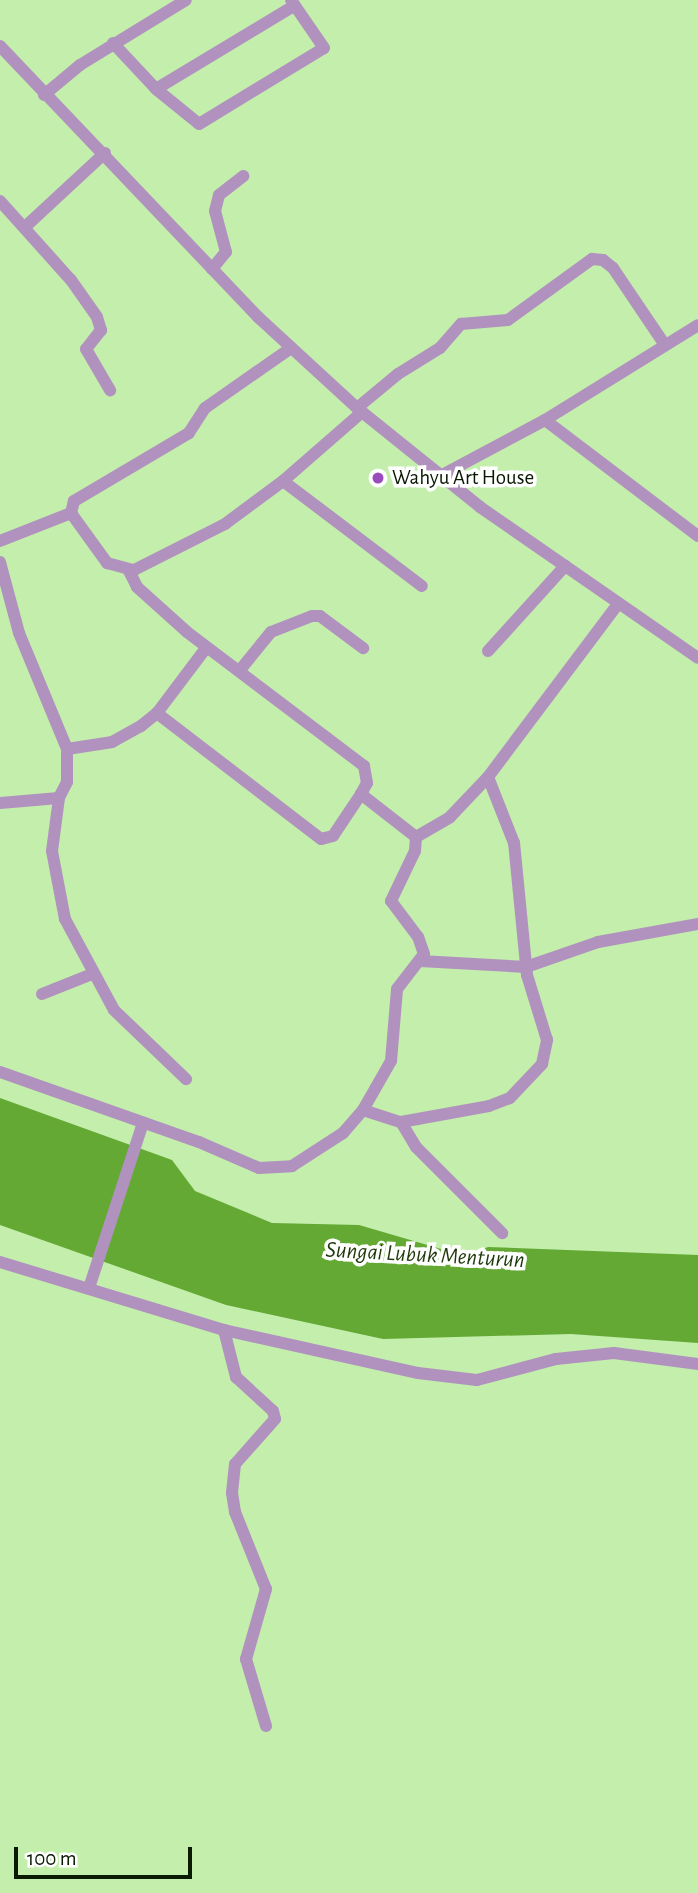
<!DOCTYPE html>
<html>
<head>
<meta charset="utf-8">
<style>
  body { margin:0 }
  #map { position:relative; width:698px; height:1893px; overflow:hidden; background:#c3eeac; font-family:"Alegreya Sans",sans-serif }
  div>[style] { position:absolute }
  .water>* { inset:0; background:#64a934 }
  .minor>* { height:12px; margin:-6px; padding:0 6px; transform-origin:6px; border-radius:6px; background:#b192bf }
  .dots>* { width:19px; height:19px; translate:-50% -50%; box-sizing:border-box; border:4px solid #fff; border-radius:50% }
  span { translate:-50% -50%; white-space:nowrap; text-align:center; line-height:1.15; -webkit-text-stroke:7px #fff; paint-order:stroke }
  .poi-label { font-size:21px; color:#0a1902 }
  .left { translate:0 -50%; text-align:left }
  .water-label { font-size:23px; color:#1e380a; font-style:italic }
  .scale { position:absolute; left:14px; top:1847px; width:178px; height:32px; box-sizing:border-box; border:4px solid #0a1902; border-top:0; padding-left:9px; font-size:21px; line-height:24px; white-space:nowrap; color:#0a1902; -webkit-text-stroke:5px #fff; paint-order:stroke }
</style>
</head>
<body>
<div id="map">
  <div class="water">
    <div style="clip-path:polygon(0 1098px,172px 1160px,195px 1191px,272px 1223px,359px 1225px,465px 1256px,488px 1247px,698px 1255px,698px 1343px,571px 1334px,383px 1339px,226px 1305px,0 1225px)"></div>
  </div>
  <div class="minor">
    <div style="left:113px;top:43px;width:63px;rotate:46.9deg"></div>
    <div style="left:156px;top:89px;width:55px;rotate:39.1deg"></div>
    <div style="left:199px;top:124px;width:146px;rotate:-31.3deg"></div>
    <div style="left:324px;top:48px;width:58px;rotate:-124.5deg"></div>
    <div style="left:0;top:46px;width:374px;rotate:46.4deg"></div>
    <div style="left:258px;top:317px;width:134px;rotate:42.6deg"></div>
    <div style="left:357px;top:408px;width:158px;rotate:38.8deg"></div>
    <div style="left:480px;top:507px;width:265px;rotate:34.7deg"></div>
    <div style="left:156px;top:89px;width:162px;rotate:-31.1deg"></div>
    <div style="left:44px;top:95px;width:47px;rotate:-39.8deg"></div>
    <div style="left:80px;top:65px;width:124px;rotate:-31.5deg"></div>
    <div style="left:0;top:201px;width:106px;rotate:48.1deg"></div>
    <div style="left:71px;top:280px;width:45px;rotate:54.9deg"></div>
    <div style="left:97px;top:317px;width:14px;rotate:73deg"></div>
    <div style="left:101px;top:330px;width:24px;rotate:128deg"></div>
    <div style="left:86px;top:349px;width:48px;rotate:59.7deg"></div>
    <div style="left:25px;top:227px;width:109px;rotate:-42.8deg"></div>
    <div style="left:212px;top:269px;width:22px;rotate:-51deg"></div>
    <div style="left:226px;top:252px;width:42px;rotate:-105deg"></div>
    <div style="left:215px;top:211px;width:16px;rotate:-76deg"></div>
    <div style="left:219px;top:195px;width:31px;rotate:-38deg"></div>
    <div style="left:291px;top:348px;width:105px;rotate:145.1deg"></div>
    <div style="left:205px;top:408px;width:30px;rotate:123deg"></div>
    <div style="left:189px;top:433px;width:134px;rotate:149.4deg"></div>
    <div style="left:74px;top:501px;width:12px;rotate:104deg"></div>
    <div style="left:71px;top:513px;width:62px;rotate:54.2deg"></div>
    <div style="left:107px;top:563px;width:28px;rotate:15deg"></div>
    <div style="left:134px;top:570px;width:102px;rotate:-26.8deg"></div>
    <div style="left:225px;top:524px;width:72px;rotate:-36.6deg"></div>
    <div style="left:283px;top:481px;width:105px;rotate:-41.1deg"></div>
    <div style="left:357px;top:408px;width:53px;rotate:-39.7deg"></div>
    <div style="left:398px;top:374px;width:49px;rotate:-31.8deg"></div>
    <div style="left:440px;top:348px;width:32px;rotate:-49deg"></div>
    <div style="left:461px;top:324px;width:47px;rotate:-4.9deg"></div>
    <div style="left:508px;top:320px;width:104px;rotate:-36deg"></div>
    <div style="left:592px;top:259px;width:11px;rotate:5deg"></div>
    <div style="left:603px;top:260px;width:13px;rotate:39deg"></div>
    <div style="left:613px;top:268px;width:93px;rotate:56deg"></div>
    <div style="left:545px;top:420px;width:192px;rotate:37.2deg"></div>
    <div style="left:442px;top:475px;width:117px;rotate:-28.1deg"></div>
    <div style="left:545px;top:420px;width:180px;rotate:-31.8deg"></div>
    <div style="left:283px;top:481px;width:174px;rotate:37.1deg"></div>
    <div style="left:0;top:541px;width:76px;rotate:-21.5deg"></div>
    <div style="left:0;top:562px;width:73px;rotate:75deg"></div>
    <div style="left:19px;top:633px;width:126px;rotate:67.5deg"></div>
    <div style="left:67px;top:749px;width:33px;rotate:90deg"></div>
    <div style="left:67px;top:782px;width:18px;rotate:117deg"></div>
    <div style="left:59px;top:798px;width:53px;rotate:97.5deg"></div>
    <div style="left:52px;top:851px;width:69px;rotate:79.2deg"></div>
    <div style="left:65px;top:919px;width:103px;rotate:61.7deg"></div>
    <div style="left:114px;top:1010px;width:100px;rotate:43.8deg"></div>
    <div style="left:129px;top:571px;width:18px;rotate:63deg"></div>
    <div style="left:137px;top:587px;width:67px;rotate:42deg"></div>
    <div style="left:187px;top:632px;width:222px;rotate:37.1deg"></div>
    <div style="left:364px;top:766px;width:17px;rotate:80deg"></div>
    <div style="left:367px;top:783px;width:13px;rotate:119deg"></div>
    <div style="left:488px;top:651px;width:115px;rotate:-47.8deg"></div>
    <div style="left:240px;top:670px;width:49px;rotate:-50.8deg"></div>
    <div style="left:271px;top:632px;width:44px;rotate:-21.3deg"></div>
    <div style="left:312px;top:616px;width:8px"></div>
    <div style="left:320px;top:616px;width:54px;rotate:36.7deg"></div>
    <div style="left:67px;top:749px;width:46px;rotate:-8.8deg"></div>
    <div style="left:112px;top:742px;width:33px;rotate:-29deg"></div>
    <div style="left:141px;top:726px;width:21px;rotate:-39deg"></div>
    <div style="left:157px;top:713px;width:81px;rotate:-53deg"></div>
    <div style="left:0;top:803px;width:59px;rotate:-4.8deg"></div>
    <div style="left:416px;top:837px;width:39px;rotate:-30deg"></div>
    <div style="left:450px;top:817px;width:55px;rotate:-46.5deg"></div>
    <div style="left:420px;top:961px;width:106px;rotate:3.2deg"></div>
    <div style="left:526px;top:967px;width:76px;rotate:-19.1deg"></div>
    <div style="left:598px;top:942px;width:102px;rotate:-10.2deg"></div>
    <div style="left:42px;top:994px;width:54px;rotate:-21.8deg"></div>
    <div style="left:0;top:1072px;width:211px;rotate:19.4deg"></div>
    <div style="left:199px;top:1142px;width:65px;rotate:23.4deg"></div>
    <div style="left:259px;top:1168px;width:33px;rotate:-3deg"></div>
    <div style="left:292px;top:1166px;width:61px;rotate:-32.9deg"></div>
    <div style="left:343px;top:1133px;width:30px;rotate:-49deg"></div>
    <div style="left:363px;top:1110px;width:56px;rotate:-60.3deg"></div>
    <div style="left:391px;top:1061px;width:72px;rotate:-85.2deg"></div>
    <div style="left:397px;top:989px;width:44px;rotate:-52.4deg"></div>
    <div style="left:424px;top:954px;width:18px;rotate:-109deg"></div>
    <div style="left:418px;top:937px;width:45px;rotate:-126.9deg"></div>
    <div style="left:391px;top:901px;width:55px;rotate:-64.4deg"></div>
    <div style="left:415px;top:851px;width:14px;rotate:-86deg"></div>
    <div style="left:416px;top:837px;width:70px;rotate:-142deg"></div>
    <div style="left:361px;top:794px;width:50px;rotate:123.7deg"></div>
    <div style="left:333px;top:836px;width:12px;rotate:166deg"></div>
    <div style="left:321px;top:839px;width:207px;rotate:-142.5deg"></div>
    <div style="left:363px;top:1110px;width:40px;rotate:18deg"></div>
    <div style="left:401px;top:1122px;width:89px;rotate:-10.3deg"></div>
    <div style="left:489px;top:1106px;width:22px;rotate:-21deg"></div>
    <div style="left:510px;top:1098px;width:47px;rotate:-46.7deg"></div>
    <div style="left:542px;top:1064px;width:25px;rotate:-78deg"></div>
    <div style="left:547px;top:1040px;width:68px;rotate:-107.1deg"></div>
    <div style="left:527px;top:975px;width:133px;rotate:-95.6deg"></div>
    <div style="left:514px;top:843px;width:71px;rotate:-111.5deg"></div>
    <div style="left:488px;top:777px;width:215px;rotate:-53.1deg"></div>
    <div style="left:401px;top:1122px;width:29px;rotate:59deg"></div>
    <div style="left:416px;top:1147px;width:122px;rotate:45deg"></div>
    <div style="left:0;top:1262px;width:234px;rotate:16.9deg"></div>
    <div style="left:224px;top:1330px;width:199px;rotate:12.5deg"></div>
    <div style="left:418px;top:1373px;width:59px;rotate:6.8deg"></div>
    <div style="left:477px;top:1380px;width:82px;rotate:-14.9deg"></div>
    <div style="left:556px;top:1359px;width:58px;rotate:-5.9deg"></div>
    <div style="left:614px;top:1353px;width:85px;rotate:7.5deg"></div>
    <div style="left:89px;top:1288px;width:174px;rotate:-71.9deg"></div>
    <div style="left:224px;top:1330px;width:49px;rotate:75.7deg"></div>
    <div style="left:236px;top:1377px;width:50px;rotate:42.6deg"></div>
    <div style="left:273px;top:1411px;width:8px;rotate:76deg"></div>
    <div style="left:275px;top:1419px;width:60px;rotate:131.6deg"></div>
    <div style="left:235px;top:1464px;width:29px;rotate:96deg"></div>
    <div style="left:232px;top:1493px;width:19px;rotate:81deg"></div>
    <div style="left:235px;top:1512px;width:83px;rotate:68.1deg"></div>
    <div style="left:266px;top:1589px;width:73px;rotate:105.9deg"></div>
    <div style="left:246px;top:1659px;width:70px;rotate:73.4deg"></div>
  </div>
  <div class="dots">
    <div style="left:378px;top:478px;background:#9b4cbc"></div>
  </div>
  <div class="poi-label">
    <span class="left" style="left:392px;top:478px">Wahyu Art House</span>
  </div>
  <div class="water-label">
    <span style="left:425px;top:1256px;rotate:3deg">Sungai Lubuk Menturun</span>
  </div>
  <div class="scale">100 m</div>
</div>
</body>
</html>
